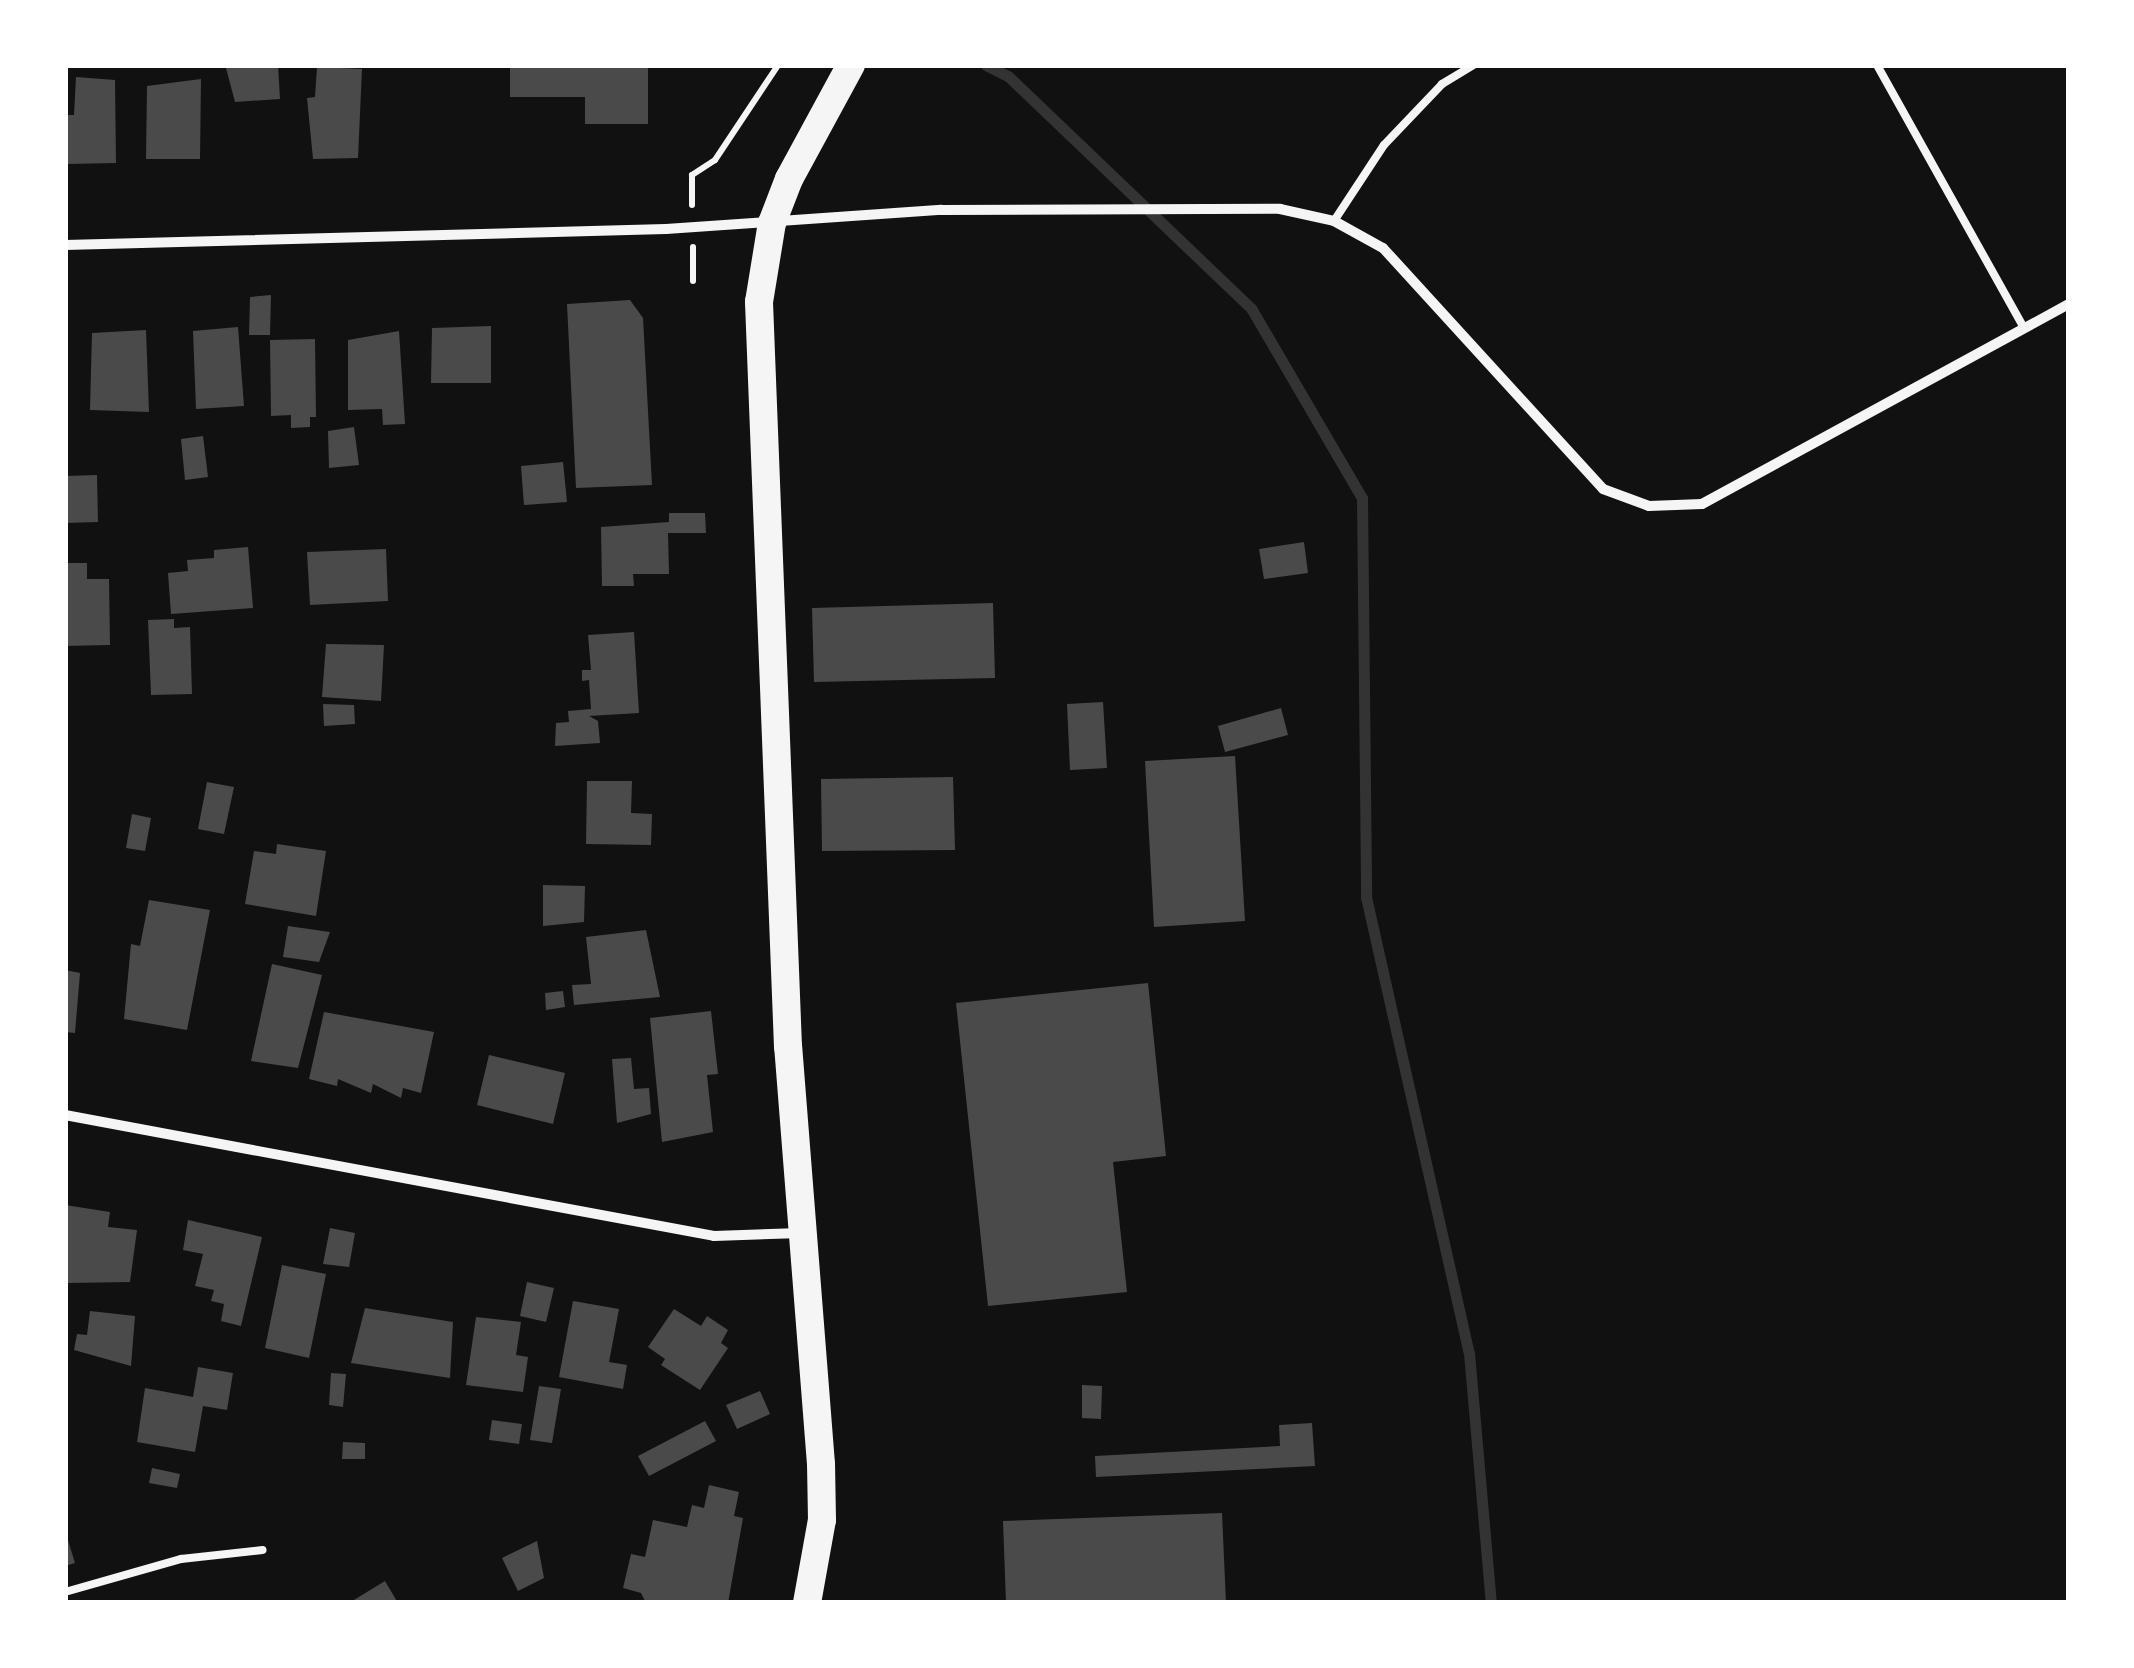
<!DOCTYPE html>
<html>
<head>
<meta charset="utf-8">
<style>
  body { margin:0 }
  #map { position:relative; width:2134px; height:1668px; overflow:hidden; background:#111; font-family:"Sofia Sans Condensed",sans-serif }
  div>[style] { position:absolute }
  .stream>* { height:11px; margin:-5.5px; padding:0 5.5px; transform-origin:5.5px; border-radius:5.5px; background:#333 }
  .building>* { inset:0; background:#4a4a4a }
  .path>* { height:6px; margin:-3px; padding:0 3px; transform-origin:3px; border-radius:3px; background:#f5f5f5 }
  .service>* { height:8px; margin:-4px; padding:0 4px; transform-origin:4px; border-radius:4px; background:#f5f5f5 }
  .minor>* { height:10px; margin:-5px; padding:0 5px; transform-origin:5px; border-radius:5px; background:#f5f5f5 }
  .trunk>* { height:28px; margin:-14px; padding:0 14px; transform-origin:14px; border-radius:14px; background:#f5f5f5 }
  span { translate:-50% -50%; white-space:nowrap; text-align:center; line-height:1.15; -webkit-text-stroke:9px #fff; paint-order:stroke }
  .frame { position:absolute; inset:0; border:68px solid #fff; pointer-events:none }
</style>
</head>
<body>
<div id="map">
  <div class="stream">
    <div style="left:986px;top:65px;width:25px;rotate:27deg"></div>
    <div style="left:1008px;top:76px;width:336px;rotate:43.7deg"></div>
    <div style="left:1251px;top:308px;width:220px;rotate:59.7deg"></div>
    <div style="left:1362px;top:498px;width:399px;rotate:89.4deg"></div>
    <div style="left:1366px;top:897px;width:467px;rotate:77.3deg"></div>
    <div style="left:1469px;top:1353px;width:251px;rotate:85deg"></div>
  </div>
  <div class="building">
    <div style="clip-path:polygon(235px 65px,278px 65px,280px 99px,235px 102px,226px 68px)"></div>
    <div style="clip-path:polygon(510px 65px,648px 65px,648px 124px,585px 124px,585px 97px,510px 97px)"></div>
    <div style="clip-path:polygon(317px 67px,362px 69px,358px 158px,313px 159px,307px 98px,315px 97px)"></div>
    <div style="clip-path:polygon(76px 77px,115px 80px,116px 163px,65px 164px,65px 115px,74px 115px)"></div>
    <div style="clip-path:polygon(201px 79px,200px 159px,146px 159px,147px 86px)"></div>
    <div style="clip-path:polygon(271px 295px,270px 335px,249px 335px,250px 297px)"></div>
    <div style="clip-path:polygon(630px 300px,643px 318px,652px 485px,576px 488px,567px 304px)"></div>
    <div style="clip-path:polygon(491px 326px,491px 383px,431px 383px,432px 328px)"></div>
    <div style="clip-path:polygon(238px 327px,244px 406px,196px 409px,193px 331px)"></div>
    <div style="clip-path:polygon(146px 330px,149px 412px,90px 410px,92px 333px)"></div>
    <div style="clip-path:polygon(399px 331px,405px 424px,383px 425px,382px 409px,348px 410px,348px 340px)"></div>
    <div style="clip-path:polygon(315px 339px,316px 417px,310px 417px,310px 427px,291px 428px,291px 415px,271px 416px,270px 340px)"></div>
    <div style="clip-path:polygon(354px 427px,359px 465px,329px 468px,328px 431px)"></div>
    <div style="clip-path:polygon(203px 436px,208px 477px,185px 480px,181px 439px)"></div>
    <div style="clip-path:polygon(563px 462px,567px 502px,524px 505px,521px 466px)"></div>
    <div style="clip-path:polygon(97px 475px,98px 522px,65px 523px,65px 476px)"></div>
    <div style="clip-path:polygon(669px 513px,705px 513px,706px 533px,668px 533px,669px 574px,633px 574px,634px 586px,602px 586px,601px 527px,669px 522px)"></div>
    <div style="clip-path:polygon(1304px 542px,1308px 573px,1264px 579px,1259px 549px)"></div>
    <div style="clip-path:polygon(248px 547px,253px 608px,171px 614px,168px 573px,188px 571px,187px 560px,214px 558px,214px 550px)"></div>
    <div style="clip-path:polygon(386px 549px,388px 601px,310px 605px,307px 552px)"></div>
    <div style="clip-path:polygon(65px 563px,87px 563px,87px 579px,109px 579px,110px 645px,65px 646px)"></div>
    <div style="clip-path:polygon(993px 603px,995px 678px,814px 682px,812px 608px)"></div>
    <div style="clip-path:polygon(174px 619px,174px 628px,190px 627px,192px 694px,151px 695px,148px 620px)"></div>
    <div style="clip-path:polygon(634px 632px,639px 713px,589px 716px,598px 721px,600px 743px,555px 746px,556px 723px,569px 722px,568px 711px,591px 709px,589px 680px,582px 681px,582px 670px,591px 670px,588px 635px)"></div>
    <div style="clip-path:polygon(326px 644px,384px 645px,381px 701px,322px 697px)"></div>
    <div style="clip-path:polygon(1103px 702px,1107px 768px,1070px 770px,1067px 704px)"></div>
    <div style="clip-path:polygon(323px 704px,354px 705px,355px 724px,324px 726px)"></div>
    <div style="clip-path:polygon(1281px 708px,1288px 735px,1225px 752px,1218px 726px)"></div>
    <div style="clip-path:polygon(1235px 756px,1245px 921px,1154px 927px,1145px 761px)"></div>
    <div style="clip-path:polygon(953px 777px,955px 850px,822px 851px,821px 779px)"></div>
    <div style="clip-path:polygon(587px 781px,632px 781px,631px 813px,652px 814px,651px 845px,586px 844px)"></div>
    <div style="clip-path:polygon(207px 782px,234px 787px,224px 834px,198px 829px)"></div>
    <div style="clip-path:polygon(132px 814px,151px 818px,145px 851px,126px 848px)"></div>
    <div style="clip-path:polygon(277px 844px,326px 851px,316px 916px,245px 904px,254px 851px,276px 854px)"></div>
    <div style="clip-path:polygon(543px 885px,585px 886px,584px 922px,543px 926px)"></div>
    <div style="clip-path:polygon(149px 900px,210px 910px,187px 1030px,124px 1019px,131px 944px,140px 946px)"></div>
    <div style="clip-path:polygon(288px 926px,330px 932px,319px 962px,283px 957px)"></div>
    <div style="clip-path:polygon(646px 930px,660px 997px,574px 1005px,572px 985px,591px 984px,586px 937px)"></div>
    <div style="clip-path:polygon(272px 964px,322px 975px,298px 1068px,251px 1061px)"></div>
    <div style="clip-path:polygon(65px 970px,80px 973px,75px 1033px,65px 1032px)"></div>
    <div style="clip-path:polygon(1148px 983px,1166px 1156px,1113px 1162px,1127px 1292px,988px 1306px,956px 1003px)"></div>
    <div style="clip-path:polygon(563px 991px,565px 1007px,546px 1010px,545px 993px)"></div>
    <div style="clip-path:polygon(711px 1011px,718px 1074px,707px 1075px,713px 1132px,662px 1142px,650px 1018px)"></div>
    <div style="clip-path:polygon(324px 1012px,434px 1032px,421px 1093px,403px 1088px,401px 1098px,373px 1084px,371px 1093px,338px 1079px,337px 1086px,309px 1079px)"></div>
    <div style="clip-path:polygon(489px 1055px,565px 1073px,553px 1124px,477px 1105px)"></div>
    <div style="clip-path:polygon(631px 1058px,634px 1089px,649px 1088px,651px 1114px,617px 1123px,612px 1059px)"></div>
    <div style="clip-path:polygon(65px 1205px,110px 1212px,108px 1227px,137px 1230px,130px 1282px,68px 1283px)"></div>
    <div style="clip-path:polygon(188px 1220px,262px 1237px,241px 1326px,221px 1321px,224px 1304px,211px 1301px,214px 1290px,195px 1286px,203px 1254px,183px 1250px)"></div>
    <div style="clip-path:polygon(330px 1228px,355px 1233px,349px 1267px,323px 1264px)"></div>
    <div style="clip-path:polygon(282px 1265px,326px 1274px,309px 1358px,265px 1348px)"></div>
    <div style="clip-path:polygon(527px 1282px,554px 1288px,546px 1322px,520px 1316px)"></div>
    <div style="clip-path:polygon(573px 1301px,619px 1309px,609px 1362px,627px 1365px,623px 1389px,559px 1377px)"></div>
    <div style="clip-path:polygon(365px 1308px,453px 1322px,450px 1378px,351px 1363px)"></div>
    <div style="clip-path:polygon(674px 1309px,701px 1326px,707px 1316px,728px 1330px,721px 1343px,728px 1348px,700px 1390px,661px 1365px,665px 1359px,648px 1347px)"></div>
    <div style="clip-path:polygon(90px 1311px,135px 1316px,131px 1366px,74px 1350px,77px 1334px,87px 1335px)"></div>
    <div style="clip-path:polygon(476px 1317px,521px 1322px,516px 1355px,528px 1357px,523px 1392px,466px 1385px)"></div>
    <div style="clip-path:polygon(198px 1367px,233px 1373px,227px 1410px,203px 1406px,195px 1452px,137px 1442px,145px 1388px,193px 1397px)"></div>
    <div style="clip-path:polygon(331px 1373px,346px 1374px,343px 1407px,329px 1405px)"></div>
    <div style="clip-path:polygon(1082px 1385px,1102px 1386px,1101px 1419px,1082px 1418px)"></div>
    <div style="clip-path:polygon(539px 1386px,561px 1389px,552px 1443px,530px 1440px)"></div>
    <div style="clip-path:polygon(760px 1391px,770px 1414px,737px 1429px,726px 1405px)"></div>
    <div style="clip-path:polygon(492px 1420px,522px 1424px,519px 1444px,489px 1440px)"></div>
    <div style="clip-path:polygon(705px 1421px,716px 1441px,649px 1476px,638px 1456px)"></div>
    <div style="clip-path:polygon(1312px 1423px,1315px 1466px,1096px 1477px,1095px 1456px,1280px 1446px,1279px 1425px)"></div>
    <div style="clip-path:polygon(343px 1442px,365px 1443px,365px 1459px,342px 1459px)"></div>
    <div style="clip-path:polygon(152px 1468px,180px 1474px,177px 1488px,149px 1483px)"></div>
    <div style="clip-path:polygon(709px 1485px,739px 1492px,734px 1516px,743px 1518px,728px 1603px,646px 1603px,641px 1593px,623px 1588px,631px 1554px,645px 1557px,653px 1520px,687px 1527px,692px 1505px,704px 1508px)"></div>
    <div style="clip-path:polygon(1222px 1513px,1226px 1603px,1006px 1603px,1003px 1521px)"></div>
    <div style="clip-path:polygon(66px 1534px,75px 1563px,65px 1566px,65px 1535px)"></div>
    <div style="clip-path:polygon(537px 1541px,544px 1578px,518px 1591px,502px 1558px)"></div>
    <div style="clip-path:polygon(385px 1581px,398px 1603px,349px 1603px)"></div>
  </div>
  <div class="path">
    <div style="left:692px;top:205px;width:30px;rotate:-90deg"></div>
    <div style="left:692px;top:175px;width:27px;rotate:-33deg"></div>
    <div style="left:715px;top:160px;width:114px;rotate:-56.4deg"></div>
    <div style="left:693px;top:247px;width:34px;rotate:90deg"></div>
  </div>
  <div class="service">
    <div style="left:1877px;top:65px;width:301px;rotate:60.8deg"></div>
    <div style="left:1334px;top:221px;width:91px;rotate:-56.7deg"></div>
    <div style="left:1384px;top:145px;width:84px;rotate:-46.4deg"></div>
    <div style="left:1442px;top:84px;width:37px;rotate:-31deg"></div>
    <div style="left:65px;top:1592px;width:121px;rotate:-15.9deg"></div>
    <div style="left:181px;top:1559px;width:82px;rotate:-6.3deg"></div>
  </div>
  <div class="minor">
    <div style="left:65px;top:245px;width:601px;rotate:-1.52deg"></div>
    <div style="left:666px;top:229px;width:276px;rotate:-4deg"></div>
    <div style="left:941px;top:210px;width:339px;rotate:-0.2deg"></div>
    <div style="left:1280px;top:209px;width:55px;rotate:12.5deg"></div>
    <div style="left:1334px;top:221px;width:56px;rotate:28.9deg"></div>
    <div style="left:1383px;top:248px;width:326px;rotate:47.6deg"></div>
    <div style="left:1603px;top:489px;width:49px;rotate:20.3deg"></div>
    <div style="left:1649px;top:506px;width:53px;rotate:-2.2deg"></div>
    <div style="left:1702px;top:504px;width:418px;rotate:-28.6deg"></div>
    <div style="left:65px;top:1115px;width:660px;rotate:10.56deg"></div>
    <div style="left:714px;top:1236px;width:87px;rotate:-2deg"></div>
  </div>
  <div class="trunk">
    <div style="left:807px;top:1603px;width:84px;rotate:-79.8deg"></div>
    <div style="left:822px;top:1520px;width:56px;rotate:-91deg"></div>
    <div style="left:821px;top:1464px;width:418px;rotate:-94.5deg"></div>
    <div style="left:788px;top:1047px;width:746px;rotate:-92.23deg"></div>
    <div style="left:759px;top:302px;width:80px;rotate:-80.7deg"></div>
    <div style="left:772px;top:223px;width:47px;rotate:-68.9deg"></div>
    <div style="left:789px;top:179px;width:130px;rotate:-61.5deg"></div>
  </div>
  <div class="frame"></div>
</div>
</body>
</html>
